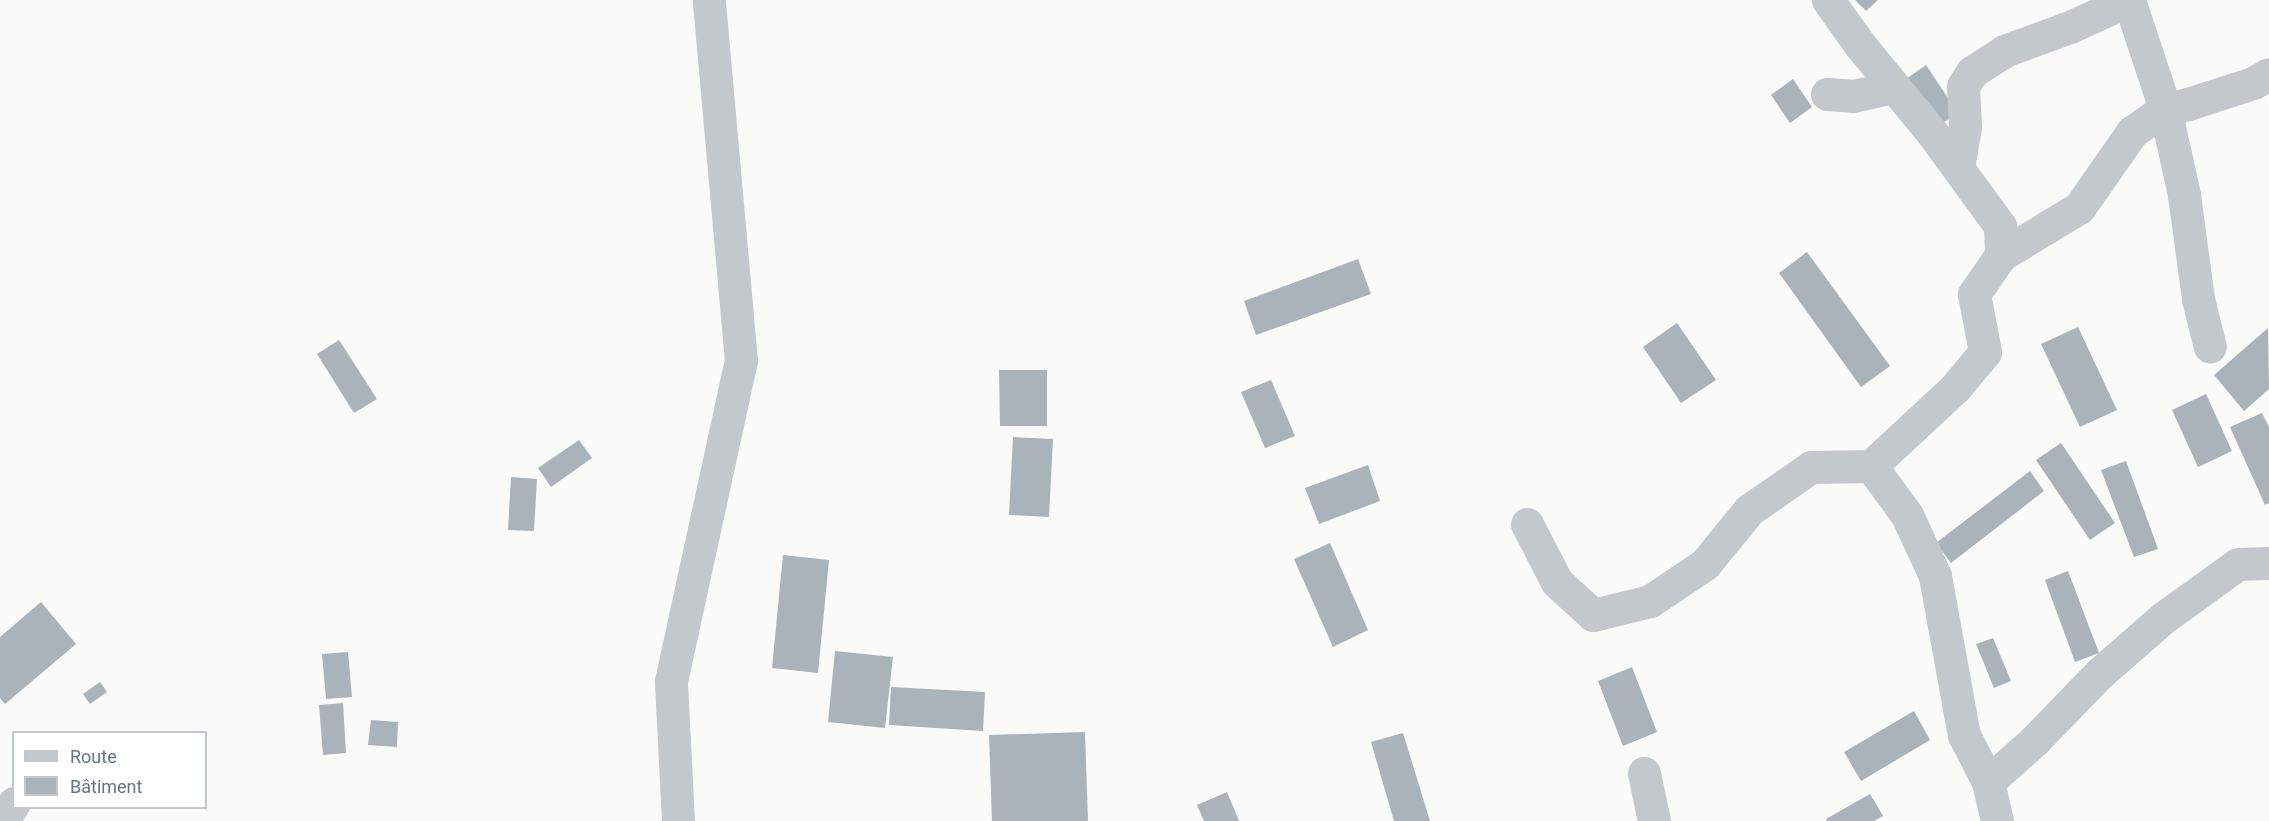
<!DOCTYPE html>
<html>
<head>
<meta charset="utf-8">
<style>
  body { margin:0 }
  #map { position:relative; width:2269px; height:821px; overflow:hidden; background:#fafaf8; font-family:Roboto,sans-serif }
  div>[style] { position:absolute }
  .building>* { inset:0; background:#aab3b9 }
  .minor>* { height:33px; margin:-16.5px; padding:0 16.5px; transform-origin:16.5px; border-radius:16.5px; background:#c3c8cc }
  span { translate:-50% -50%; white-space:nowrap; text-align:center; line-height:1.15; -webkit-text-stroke:6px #fff; paint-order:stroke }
  .legend { position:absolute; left:12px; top:731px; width:195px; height:78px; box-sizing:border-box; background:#fff; border:2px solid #c1c8cd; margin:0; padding:8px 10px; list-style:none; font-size:18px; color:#657683 }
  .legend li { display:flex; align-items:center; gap:12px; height:30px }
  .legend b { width:30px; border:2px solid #c1c8cd }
</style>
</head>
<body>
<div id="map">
  <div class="building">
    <div style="clip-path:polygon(1855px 0,1878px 0,1866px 11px)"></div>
    <div style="clip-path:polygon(1926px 65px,1958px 113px,1938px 126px,1906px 79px)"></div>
    <div style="clip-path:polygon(1793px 79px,1812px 107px,1790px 123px,1771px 95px)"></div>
    <div style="clip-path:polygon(1807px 252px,1890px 366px,1861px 387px,1779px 273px)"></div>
    <div style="clip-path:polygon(1358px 259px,1371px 294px,1256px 335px,1244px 301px)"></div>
    <div style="clip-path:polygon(1677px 323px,1716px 380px,1681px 403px,1643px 347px)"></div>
    <div style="clip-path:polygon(2078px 327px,2117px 410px,2080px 427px,2041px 344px)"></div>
    <div style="clip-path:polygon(2268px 328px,2269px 389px,2244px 411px,2214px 375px)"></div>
    <div style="clip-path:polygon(339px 340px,377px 399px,354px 413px,317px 354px)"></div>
    <div style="clip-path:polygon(999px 370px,1047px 370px,1047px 426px,1000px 426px)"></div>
    <div style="clip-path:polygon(1271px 380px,1295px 436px,1265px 448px,1241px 392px)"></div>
    <div style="clip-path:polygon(2206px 394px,2232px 451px,2198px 467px,2172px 410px)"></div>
    <div style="clip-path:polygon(2262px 413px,2269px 427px,2269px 503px,2265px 505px,2230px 427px)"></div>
    <div style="clip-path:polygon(1013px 437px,1053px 439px,1049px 517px,1009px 515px)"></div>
    <div style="clip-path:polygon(579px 440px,592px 458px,551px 487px,538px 468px)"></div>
    <div style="clip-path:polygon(2061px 443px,2115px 523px,2090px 540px,2036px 460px)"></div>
    <div style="clip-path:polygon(2126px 461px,2158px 549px,2134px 557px,2101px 470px)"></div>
    <div style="clip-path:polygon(1368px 465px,1380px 501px,1319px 524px,1305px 488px)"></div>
    <div style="clip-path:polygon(2030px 471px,2044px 491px,1951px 563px,1936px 543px)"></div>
    <div style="clip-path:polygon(511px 477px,537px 479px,534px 531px,508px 530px)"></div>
    <div style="clip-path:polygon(1330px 543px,1368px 630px,1333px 647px,1294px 559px)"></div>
    <div style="clip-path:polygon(783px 555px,829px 560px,818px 673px,772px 668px)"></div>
    <div style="clip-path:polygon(2068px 571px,2099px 653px,2075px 662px,2045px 580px)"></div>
    <div style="clip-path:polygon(41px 602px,76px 644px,5px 704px,0 698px,0 637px)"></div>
    <div style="clip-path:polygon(1993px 638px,2011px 681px,1994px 688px,1976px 644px)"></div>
    <div style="clip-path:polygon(835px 651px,893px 657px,885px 728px,828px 722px)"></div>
    <div style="clip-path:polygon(348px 652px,352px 697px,326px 699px,322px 654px)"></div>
    <div style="clip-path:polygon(1632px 667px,1657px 732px,1623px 746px,1598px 681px)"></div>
    <div style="clip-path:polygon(100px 682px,107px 692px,90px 704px,83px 694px)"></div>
    <div style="clip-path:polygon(891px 687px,985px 692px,983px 731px,889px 725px)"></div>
    <div style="clip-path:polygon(343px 703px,346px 753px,323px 755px,319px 705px)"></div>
    <div style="clip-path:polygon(1914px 711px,1930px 740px,1861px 781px,1844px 752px)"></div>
    <div style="clip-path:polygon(371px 720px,398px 722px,397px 747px,368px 745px)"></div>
    <div style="clip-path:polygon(1085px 732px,1088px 821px,992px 821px,989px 735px)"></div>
    <div style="clip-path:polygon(1403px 733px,1430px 821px,1394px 821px,1371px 742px)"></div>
    <div style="clip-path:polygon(1227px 792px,1239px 821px,1204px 821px,1197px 805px)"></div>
    <div style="clip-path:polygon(1870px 794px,1883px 816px,1874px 821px,1827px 821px,1826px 819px)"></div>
  </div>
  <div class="minor">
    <div style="left:1828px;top:0;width:55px;rotate:54.6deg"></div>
    <div style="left:1860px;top:45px;width:115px;rotate:50.6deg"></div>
    <div style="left:1933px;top:134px;width:114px;rotate:53.9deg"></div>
    <div style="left:2000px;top:226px;width:29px;rotate:88deg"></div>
    <div style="left:2129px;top:0;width:115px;rotate:71.7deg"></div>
    <div style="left:2165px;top:109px;width:88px;rotate:77.5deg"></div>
    <div style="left:2184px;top:195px;width:105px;rotate:82.3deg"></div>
    <div style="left:2198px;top:299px;width:49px;rotate:76deg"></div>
    <div style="left:1827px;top:94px;width:26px;rotate:4deg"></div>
    <div style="left:1853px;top:96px;width:42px;rotate:-12.4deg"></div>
    <div style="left:1958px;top:168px;width:42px;rotate:-80.3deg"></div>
    <div style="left:1965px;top:127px;width:41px;rotate:-92.8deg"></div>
    <div style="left:1963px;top:86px;width:17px;rotate:-57deg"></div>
    <div style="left:1972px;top:72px;width:38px;rotate:-33deg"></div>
    <div style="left:2004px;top:51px;width:70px;rotate:-20deg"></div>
    <div style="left:2070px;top:27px;width:65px;rotate:-24.6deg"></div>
    <div style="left:1871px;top:466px;width:115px;rotate:-42.9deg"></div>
    <div style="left:1955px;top:388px;width:47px;rotate:-50.2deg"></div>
    <div style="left:1985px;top:352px;width:59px;rotate:-100.7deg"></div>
    <div style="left:1974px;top:294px;width:47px;rotate:-55.3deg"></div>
    <div style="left:2001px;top:255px;width:91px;rotate:-31.1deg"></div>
    <div style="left:2079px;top:208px;width:93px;rotate:-55.1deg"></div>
    <div style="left:2132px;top:132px;width:40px;rotate:-34.9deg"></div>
    <div style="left:2165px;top:109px;width:24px;rotate:-12deg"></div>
    <div style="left:2188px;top:104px;width:68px;rotate:-17.9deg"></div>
    <div style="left:2253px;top:83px;width:18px;rotate:-29deg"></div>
    <div style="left:1527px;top:524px;width:65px;rotate:62.7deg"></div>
    <div style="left:1557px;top:582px;width:49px;rotate:42.5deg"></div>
    <div style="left:1593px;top:615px;width:59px;rotate:-13.8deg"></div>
    <div style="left:1650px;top:601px;width:66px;rotate:-33.9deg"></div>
    <div style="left:1705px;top:564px;width:70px;rotate:-50.8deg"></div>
    <div style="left:1749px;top:510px;width:75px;rotate:-34.7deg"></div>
    <div style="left:1811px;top:467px;width:60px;rotate:-1deg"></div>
    <div style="left:1871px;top:466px;width:61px;rotate:53.7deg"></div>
    <div style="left:1907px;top:515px;width:67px;rotate:65.3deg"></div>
    <div style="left:1935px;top:576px;width:162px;rotate:79.7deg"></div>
    <div style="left:1964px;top:735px;width:53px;rotate:62.9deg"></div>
    <div style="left:1988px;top:782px;width:40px;rotate:77deg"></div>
    <div style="left:1644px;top:773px;width:49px;rotate:78.2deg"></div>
    <div style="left:1988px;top:782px;width:62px;rotate:-41.7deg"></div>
    <div style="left:2034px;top:741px;width:95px;rotate:-45.9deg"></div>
    <div style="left:2100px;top:673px;width:84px;rotate:-41.1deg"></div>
    <div style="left:2163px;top:618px;width:92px;rotate:-35.8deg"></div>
    <div style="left:2238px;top:564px;width:31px;rotate:-2deg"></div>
    <div style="left:3px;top:821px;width:21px;rotate:-59deg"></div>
    <div style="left:678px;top:821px;width:140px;rotate:-92.9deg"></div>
    <div style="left:671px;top:681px;width:328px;rotate:-77.7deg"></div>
    <div style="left:741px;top:361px;width:362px;rotate:-95.1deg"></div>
  </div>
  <ul class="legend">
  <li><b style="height:8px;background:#c3c8cc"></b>Route</li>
  <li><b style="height:16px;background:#aab3b9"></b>Bâtiment</li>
  </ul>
</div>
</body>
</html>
